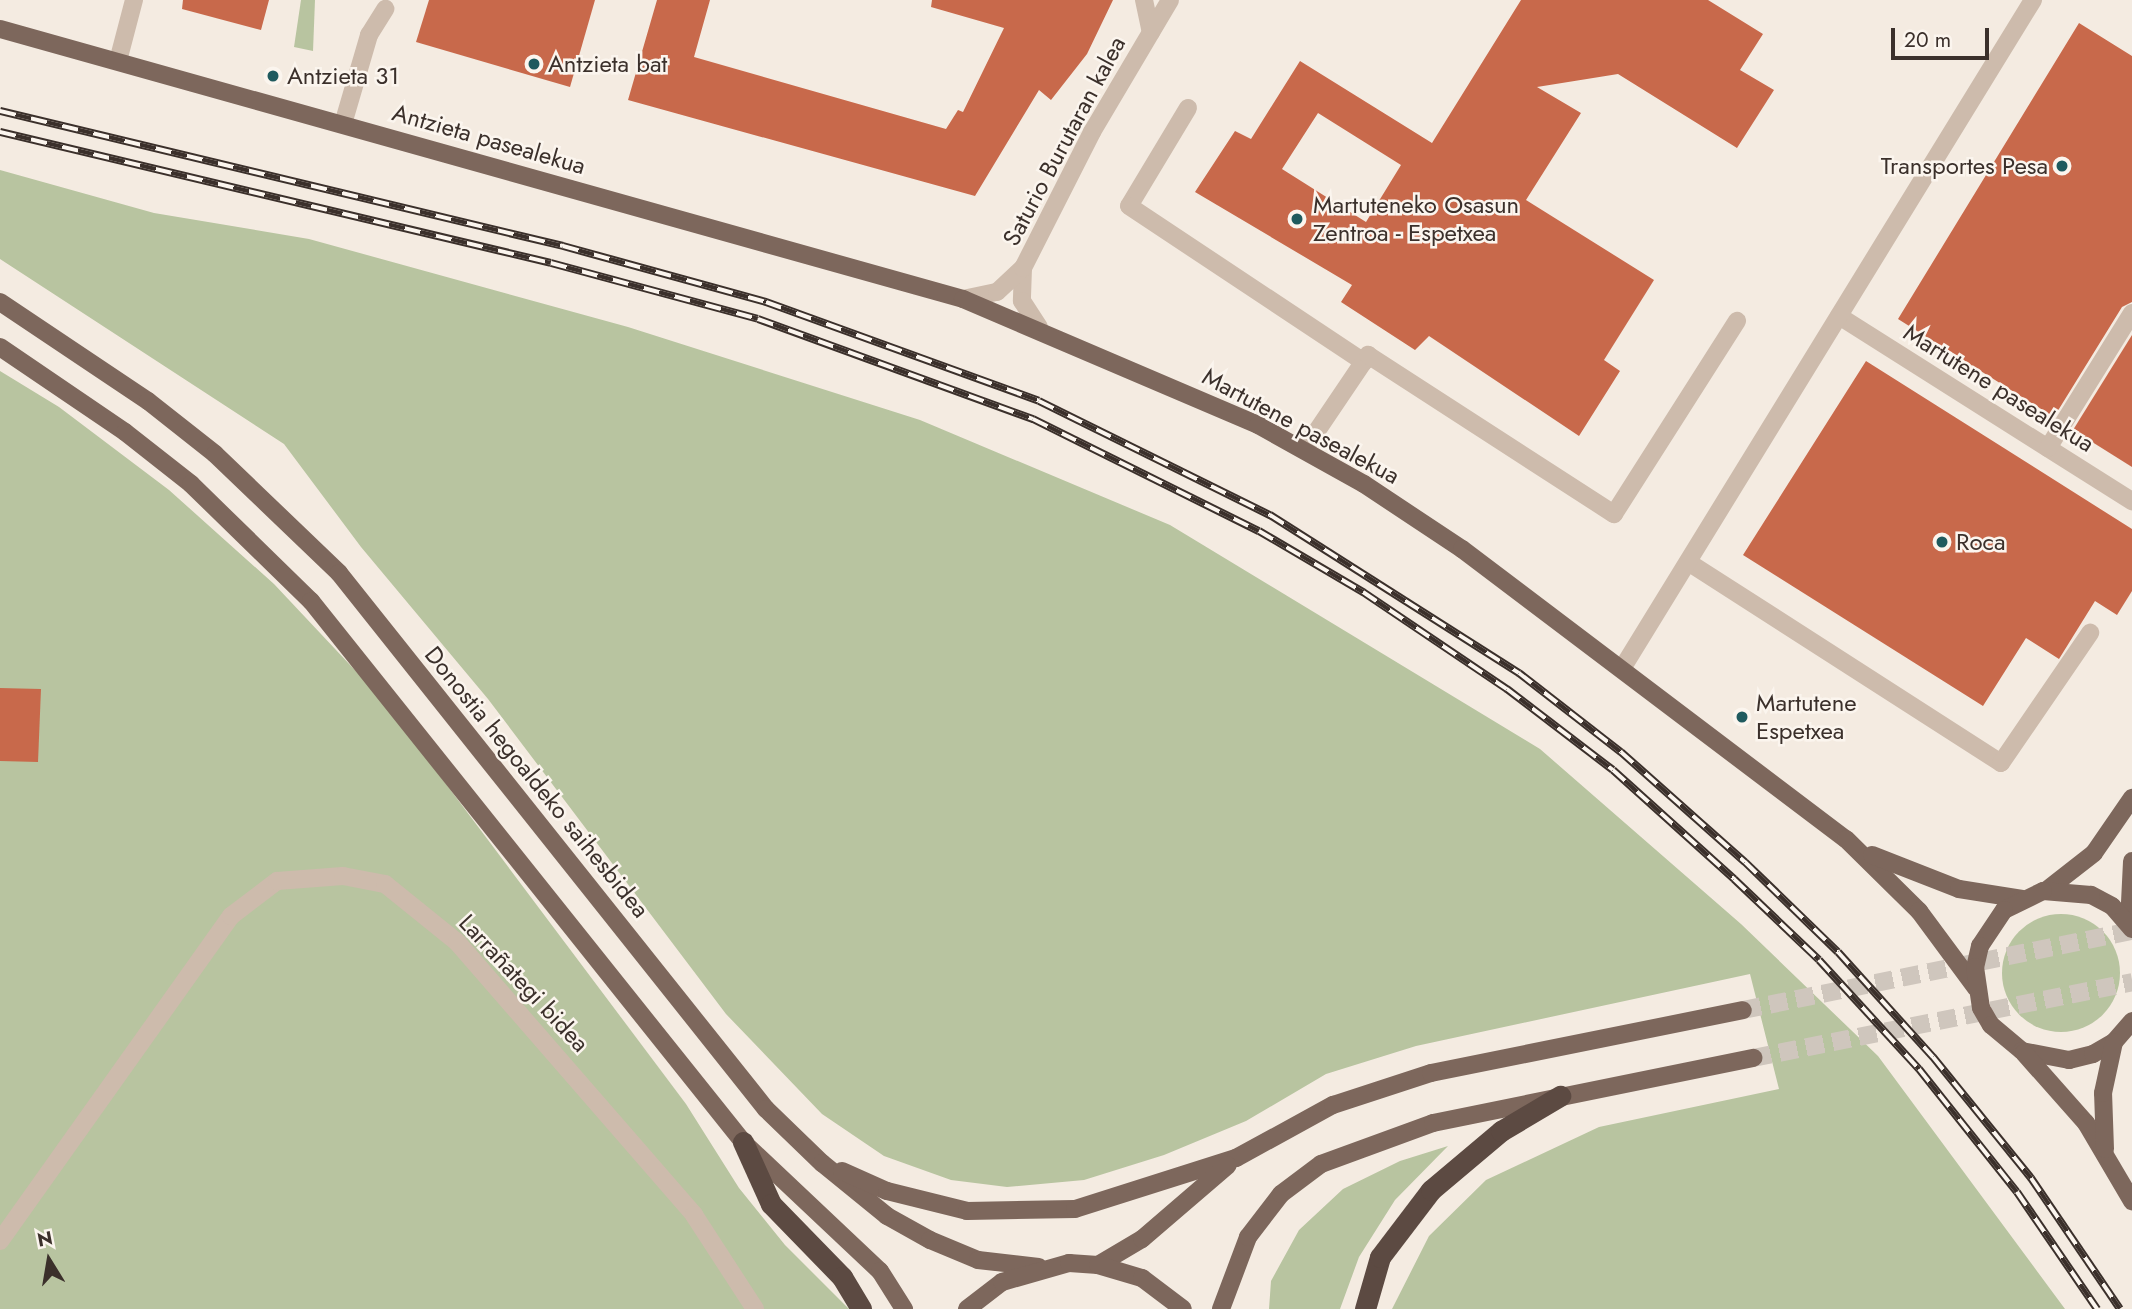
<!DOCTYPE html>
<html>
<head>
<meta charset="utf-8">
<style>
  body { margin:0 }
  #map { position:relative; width:2132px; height:1309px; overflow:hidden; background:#f4ebe1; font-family:Jost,sans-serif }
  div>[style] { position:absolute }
  .green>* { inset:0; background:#b8c4a0 }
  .round { border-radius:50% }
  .building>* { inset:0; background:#c8694b }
  .major-tunnel>* { height:18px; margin-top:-9px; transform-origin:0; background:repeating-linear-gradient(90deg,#cfc6bd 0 18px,transparent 0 27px) }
  .minor>* { height:18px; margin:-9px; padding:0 9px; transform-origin:9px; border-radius:9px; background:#cdbbac }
  .major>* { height:18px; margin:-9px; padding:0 9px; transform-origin:9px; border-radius:9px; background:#7d675c }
  .highway>* { height:21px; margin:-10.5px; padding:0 10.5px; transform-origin:10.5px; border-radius:10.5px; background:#5c4a42 }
  .rail>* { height:8px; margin-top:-4px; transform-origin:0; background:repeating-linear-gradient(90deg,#fbf5ee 0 16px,#3b302b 0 32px); box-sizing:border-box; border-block:2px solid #3b302b }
  .dots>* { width:19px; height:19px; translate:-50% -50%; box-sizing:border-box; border:4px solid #fbf5ee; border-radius:50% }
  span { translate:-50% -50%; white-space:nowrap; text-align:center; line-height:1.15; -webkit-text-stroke:5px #fbf5ee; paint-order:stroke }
  .poi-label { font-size:24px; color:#3b302b }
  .left { translate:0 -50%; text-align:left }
  .right { translate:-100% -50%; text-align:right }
  .street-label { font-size:24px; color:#3b302b }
  .north { position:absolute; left:14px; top:1225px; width:70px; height:70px; -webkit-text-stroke:5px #fbf5ee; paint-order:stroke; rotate:349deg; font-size:19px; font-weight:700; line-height:28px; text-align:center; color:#3b302b }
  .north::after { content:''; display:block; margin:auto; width:24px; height:32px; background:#3b302b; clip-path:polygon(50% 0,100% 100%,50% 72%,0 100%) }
  .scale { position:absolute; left:1891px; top:28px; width:98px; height:32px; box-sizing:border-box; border:4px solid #3b302b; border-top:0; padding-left:9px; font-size:21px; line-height:24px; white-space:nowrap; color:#3b302b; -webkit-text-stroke:5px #fbf5ee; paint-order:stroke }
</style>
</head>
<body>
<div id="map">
  <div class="green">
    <div style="clip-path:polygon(301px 0,315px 0,313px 51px,294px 47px)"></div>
    <div style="clip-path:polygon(0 170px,154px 213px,309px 239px,628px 327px,920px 420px,1170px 525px,1540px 749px,1741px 924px,1878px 1056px,2065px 1309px,1392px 1309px,1429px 1236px,1486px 1180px,1599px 1127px,1779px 1089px,1750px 974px,1416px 1046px,1326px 1074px,1246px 1121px,1164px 1155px,1084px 1180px,1007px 1187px,951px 1180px,884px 1156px,822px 1114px,726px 1014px,488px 699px,361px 547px,284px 444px,0 259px)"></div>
    <div style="clip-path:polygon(0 371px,59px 407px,169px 490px,274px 584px,383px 700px,686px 1104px,739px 1188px,785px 1245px,849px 1309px,0 1309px)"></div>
    <div class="round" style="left:2002px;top:914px;width:118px;height:118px"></div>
    <div style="clip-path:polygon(1448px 1146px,1395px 1200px,1359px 1257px,1340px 1309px,1269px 1309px,1271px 1281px,1299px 1230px,1343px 1189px,1400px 1161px)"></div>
  </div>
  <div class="building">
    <div style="clip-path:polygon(183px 0,269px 0,261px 30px,182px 9px)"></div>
    <div style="clip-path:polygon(429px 0,595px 0,570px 87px,416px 42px)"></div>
    <div style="clip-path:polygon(657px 0,710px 0,694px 57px,946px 129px,958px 110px,963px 112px,1004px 28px,931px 7px,932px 0,1113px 0,1087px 54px,1051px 100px,1039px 90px,975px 196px,628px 100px)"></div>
    <div style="clip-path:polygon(evenodd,1521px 0,1708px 0,1763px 34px,1740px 70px,1774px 90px,1737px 148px,1618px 74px,1537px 87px,1581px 113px,1526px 200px,1654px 280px,1604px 360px,1620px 371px,1579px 436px,1429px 336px,1415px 350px,1341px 302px,1352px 285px,1195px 192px,1235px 131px,1251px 139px,1300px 61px,1432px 143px,1521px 0,1318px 113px,1401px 165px,1366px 222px,1282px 169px,1318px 113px)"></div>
    <div style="clip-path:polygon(2079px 23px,2132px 56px,2132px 302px,2122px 307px,2054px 417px,1898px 319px)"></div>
    <div style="clip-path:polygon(2132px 335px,2132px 467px,2073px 430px)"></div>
    <div style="clip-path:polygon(1866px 361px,2132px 529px,2132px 591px,2117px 615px,2095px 601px,2059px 659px,2026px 638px,1983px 706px,1743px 555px)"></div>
    <div style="clip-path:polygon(0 688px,41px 689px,38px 762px,0 761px)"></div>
  </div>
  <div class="major-tunnel">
    <div style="left:1743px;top:1010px;width:397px;rotate:-11.5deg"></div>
    <div style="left:1753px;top:1058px;width:387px;rotate:-11.3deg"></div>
  </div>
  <div class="minor">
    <div style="left:1144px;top:0;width:33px;rotate:78deg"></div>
    <div style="left:118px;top:61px;width:63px;rotate:-75.3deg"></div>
    <div style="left:1188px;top:108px;width:114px;rotate:121deg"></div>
    <div style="left:1129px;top:206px;width:282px;rotate:33.6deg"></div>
    <div style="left:343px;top:124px;width:93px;rotate:-73.7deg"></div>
    <div style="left:369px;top:35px;width:31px;rotate:-58deg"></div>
    <div style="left:1023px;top:268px;width:33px;rotate:92deg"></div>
    <div style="left:1022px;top:301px;width:31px;rotate:57deg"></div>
    <div style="left:963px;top:299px;width:35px;rotate:-12deg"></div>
    <div style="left:997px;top:292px;width:35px;rotate:-43deg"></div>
    <div style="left:1023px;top:268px;width:153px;rotate:-63.1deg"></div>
    <div style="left:1092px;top:132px;width:153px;rotate:-59.4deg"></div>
    <div style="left:1839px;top:316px;width:347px;rotate:32.3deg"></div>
    <div style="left:2048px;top:448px;width:159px;rotate:-58.1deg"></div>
    <div style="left:1304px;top:450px;width:115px;rotate:-56deg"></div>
    <div style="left:1368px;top:355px;width:293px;rotate:32.9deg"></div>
    <div style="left:1614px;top:514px;width:229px;rotate:-57.5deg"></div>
    <div style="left:1688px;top:562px;width:372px;rotate:32.7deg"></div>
    <div style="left:2001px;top:763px;width:158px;rotate:-55.6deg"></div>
    <div style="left:1623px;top:667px;width:783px;rotate:-58.42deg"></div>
    <div style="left:0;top:1241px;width:399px;rotate:-54.6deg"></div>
    <div style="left:231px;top:916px;width:58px;rotate:-37.3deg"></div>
    <div style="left:277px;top:881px;width:66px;rotate:-4.3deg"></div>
    <div style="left:343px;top:876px;width:43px;rotate:10.8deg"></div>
    <div style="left:385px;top:884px;width:92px;rotate:38.9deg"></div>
    <div style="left:457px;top:942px;width:362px;rotate:49deg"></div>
    <div style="left:694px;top:1215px;width:112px;rotate:57deg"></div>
  </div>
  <div class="major">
    <div style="left:0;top:29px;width:1000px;rotate:15.66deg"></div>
    <div style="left:963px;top:299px;width:321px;rotate:23.1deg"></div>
    <div style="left:1258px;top:425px;width:121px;rotate:29.1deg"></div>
    <div style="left:1364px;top:484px;width:118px;rotate:33.6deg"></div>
    <div style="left:1462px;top:549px;width:481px;rotate:37.1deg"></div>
    <div style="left:1846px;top:839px;width:103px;rotate:44.6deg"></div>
    <div style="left:1919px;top:911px;width:96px;rotate:53.5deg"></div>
    <div style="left:0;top:302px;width:178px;rotate:33.8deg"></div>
    <div style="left:148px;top:401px;width:85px;rotate:38.3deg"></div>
    <div style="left:215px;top:454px;width:172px;rotate:43.8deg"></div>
    <div style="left:339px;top:573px;width:685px;rotate:51.46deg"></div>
    <div style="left:766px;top:1109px;width:78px;rotate:44deg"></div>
    <div style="left:822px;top:1163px;width:84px;rotate:39.2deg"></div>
    <div style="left:887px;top:1216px;width:49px;rotate:29.2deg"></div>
    <div style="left:930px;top:1240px;width:52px;rotate:22.6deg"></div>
    <div style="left:978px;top:1260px;width:61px;rotate:6.5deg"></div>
    <div style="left:0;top:347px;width:151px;rotate:34.2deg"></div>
    <div style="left:125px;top:432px;width:84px;rotate:38.2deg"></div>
    <div style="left:191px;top:484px;width:168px;rotate:44.3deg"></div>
    <div style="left:311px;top:601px;width:692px;rotate:51.39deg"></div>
    <div style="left:743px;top:1142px;width:188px;rotate:43.3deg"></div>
    <div style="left:880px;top:1271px;width:45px;rotate:57.7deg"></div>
    <div style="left:1872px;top:855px;width:93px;rotate:21.3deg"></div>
    <div style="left:1959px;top:889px;width:64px;rotate:9deg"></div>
    <div style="left:2048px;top:889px;width:58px;rotate:-38deg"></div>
    <div style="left:2094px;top:853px;width:67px;rotate:-55.4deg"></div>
    <div style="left:2129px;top:923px;width:62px;rotate:-87.2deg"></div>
    <div style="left:2132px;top:929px;width:30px;rotate:-131deg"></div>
    <div style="left:2112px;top:906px;width:24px;rotate:-152deg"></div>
    <div style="left:2091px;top:895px;width:48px;rotate:-175.2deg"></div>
    <div style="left:2043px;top:891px;width:43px;rotate:154deg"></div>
    <div style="left:2004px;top:910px;width:43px;rotate:123.7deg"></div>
    <div style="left:1980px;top:946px;width:22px;rotate:103deg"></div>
    <div style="left:1975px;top:967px;width:41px;rotate:81.7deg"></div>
    <div style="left:1981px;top:1008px;width:20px;rotate:60deg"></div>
    <div style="left:1991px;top:1025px;width:40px;rotate:40deg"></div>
    <div style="left:2022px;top:1051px;width:48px;rotate:10.8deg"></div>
    <div style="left:2069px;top:1060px;width:25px;rotate:-14deg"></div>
    <div style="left:2093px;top:1054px;width:24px;rotate:-30deg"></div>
    <div style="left:2114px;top:1042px;width:28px;rotate:-49deg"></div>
    <div style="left:2024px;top:1053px;width:94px;rotate:48.5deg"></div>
    <div style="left:2086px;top:1123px;width:91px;rotate:59.5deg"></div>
    <div style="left:2105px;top:1149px;width:56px;rotate:-92deg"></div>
    <div style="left:2103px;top:1093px;width:52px;rotate:-77.8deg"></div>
    <div style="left:842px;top:1171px;width:49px;rotate:24deg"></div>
    <div style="left:887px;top:1191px;width:82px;rotate:14deg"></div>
    <div style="left:967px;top:1211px;width:108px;rotate:-1.1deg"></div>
    <div style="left:1075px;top:1209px;width:169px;rotate:-17.6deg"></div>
    <div style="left:1236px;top:1158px;width:111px;rotate:-28.7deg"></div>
    <div style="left:1333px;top:1105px;width:103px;rotate:-18.1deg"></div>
    <div style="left:1431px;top:1073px;width:318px;rotate:-11.4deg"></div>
    <div style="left:1098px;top:1265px;width:51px;rotate:-30.6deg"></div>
    <div style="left:1142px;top:1239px;width:113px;rotate:-40.7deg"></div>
    <div style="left:967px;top:1309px;width:44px;rotate:-37.6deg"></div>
    <div style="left:1002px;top:1282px;width:70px;rotate:-15.8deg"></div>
    <div style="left:1069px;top:1263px;width:29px;rotate:4deg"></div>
    <div style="left:1098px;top:1265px;width:46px;rotate:16.5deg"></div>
    <div style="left:1142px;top:1278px;width:51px;rotate:37.1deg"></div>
    <div style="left:1221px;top:1309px;width:77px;rotate:-69.4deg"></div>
    <div style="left:1248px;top:1237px;width:54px;rotate:-52.5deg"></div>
    <div style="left:1281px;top:1194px;width:50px;rotate:-36.9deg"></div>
    <div style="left:1321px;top:1164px;width:119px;rotate:-20.1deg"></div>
    <div style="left:1433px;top:1123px;width:327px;rotate:-11.5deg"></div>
  </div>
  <div class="highway">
    <div style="left:743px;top:1142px;width:68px;rotate:65.7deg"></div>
    <div style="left:771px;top:1204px;width:102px;rotate:45.8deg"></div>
    <div style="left:842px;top:1277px;width:37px;rotate:59deg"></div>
    <div style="left:1365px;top:1309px;width:54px;rotate:-73.9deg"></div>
    <div style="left:1380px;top:1257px;width:84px;rotate:-52.7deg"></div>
    <div style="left:1431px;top:1190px;width:92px;rotate:-40.1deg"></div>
    <div style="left:1501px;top:1131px;width:69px;rotate:-30.7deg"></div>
  </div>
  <div class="rail">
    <div style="left:0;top:111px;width:579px;rotate:13.48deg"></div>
    <div style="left:563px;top:246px;width:211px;rotate:15.4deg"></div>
    <div style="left:766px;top:302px;width:290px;rotate:19.9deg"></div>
    <div style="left:1039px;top:401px;width:258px;rotate:26.3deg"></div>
    <div style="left:1270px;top:515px;width:295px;rotate:32.4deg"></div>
    <div style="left:1519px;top:673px;width:129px;rotate:37.8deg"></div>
    <div style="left:1621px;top:752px;width:166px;rotate:41.6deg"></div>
    <div style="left:1745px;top:862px;width:129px;rotate:44.1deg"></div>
    <div style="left:1838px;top:952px;width:142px;rotate:47.9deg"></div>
    <div style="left:1933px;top:1057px;width:156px;rotate:51deg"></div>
    <div style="left:2031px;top:1178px;width:158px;rotate:55.8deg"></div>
    <div style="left:0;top:132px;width:566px;rotate:13.37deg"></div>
    <div style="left:551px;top:263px;width:214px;rotate:15.1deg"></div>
    <div style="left:758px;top:319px;width:293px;rotate:20deg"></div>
    <div style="left:1033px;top:419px;width:252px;rotate:26.4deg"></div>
    <div style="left:1259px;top:531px;width:121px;rotate:30.4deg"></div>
    <div style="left:1363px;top:592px;width:174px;rotate:34deg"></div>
    <div style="left:1507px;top:689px;width:133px;rotate:37.4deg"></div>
    <div style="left:1613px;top:770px;width:163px;rotate:42deg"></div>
    <div style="left:1734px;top:879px;width:117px;rotate:43.6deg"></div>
    <div style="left:1819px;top:960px;width:148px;rotate:47.5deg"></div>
    <div style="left:1919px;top:1069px;width:157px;rotate:51.5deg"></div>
    <div style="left:2017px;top:1192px;width:142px;rotate:55.6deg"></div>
  </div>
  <div class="dots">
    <div style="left:534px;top:64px;background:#1f5a5e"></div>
    <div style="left:273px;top:76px;background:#1f5a5e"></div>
    <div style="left:2062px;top:166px;background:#1f5a5e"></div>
    <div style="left:1297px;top:219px;background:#1f5a5e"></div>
    <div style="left:1942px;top:542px;background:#1f5a5e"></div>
    <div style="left:1742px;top:717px;background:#1f5a5e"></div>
  </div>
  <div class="poi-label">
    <span class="left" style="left:548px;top:64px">Antzieta bat</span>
    <span class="left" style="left:287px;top:76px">Antzieta 31</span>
    <span class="right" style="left:2048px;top:166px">Transportes Pesa</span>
    <span class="left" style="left:1313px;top:219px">Martuteneko Osasun<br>Zentroa - Espetxea</span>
    <span class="left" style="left:1956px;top:542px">Roca</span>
    <span class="left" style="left:1756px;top:717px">Martutene<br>Espetxea</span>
  </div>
  <div class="street-label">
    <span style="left:489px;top:139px;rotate:16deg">Antzieta pasealekua</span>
    <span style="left:1064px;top:141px;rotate:-62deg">Saturio Burutaran kalea</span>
    <span style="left:1999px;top:388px;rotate:32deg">Martutene pasealekua</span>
    <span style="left:1301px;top:426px;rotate:28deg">Martutene pasealekua</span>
    <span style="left:537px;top:782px;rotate:51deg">Donostia hegoaldeko saihesbidea</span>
    <span style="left:524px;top:983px;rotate:47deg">Larrañategi bidea</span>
  </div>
  <div class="north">N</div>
  <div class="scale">20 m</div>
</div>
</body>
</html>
